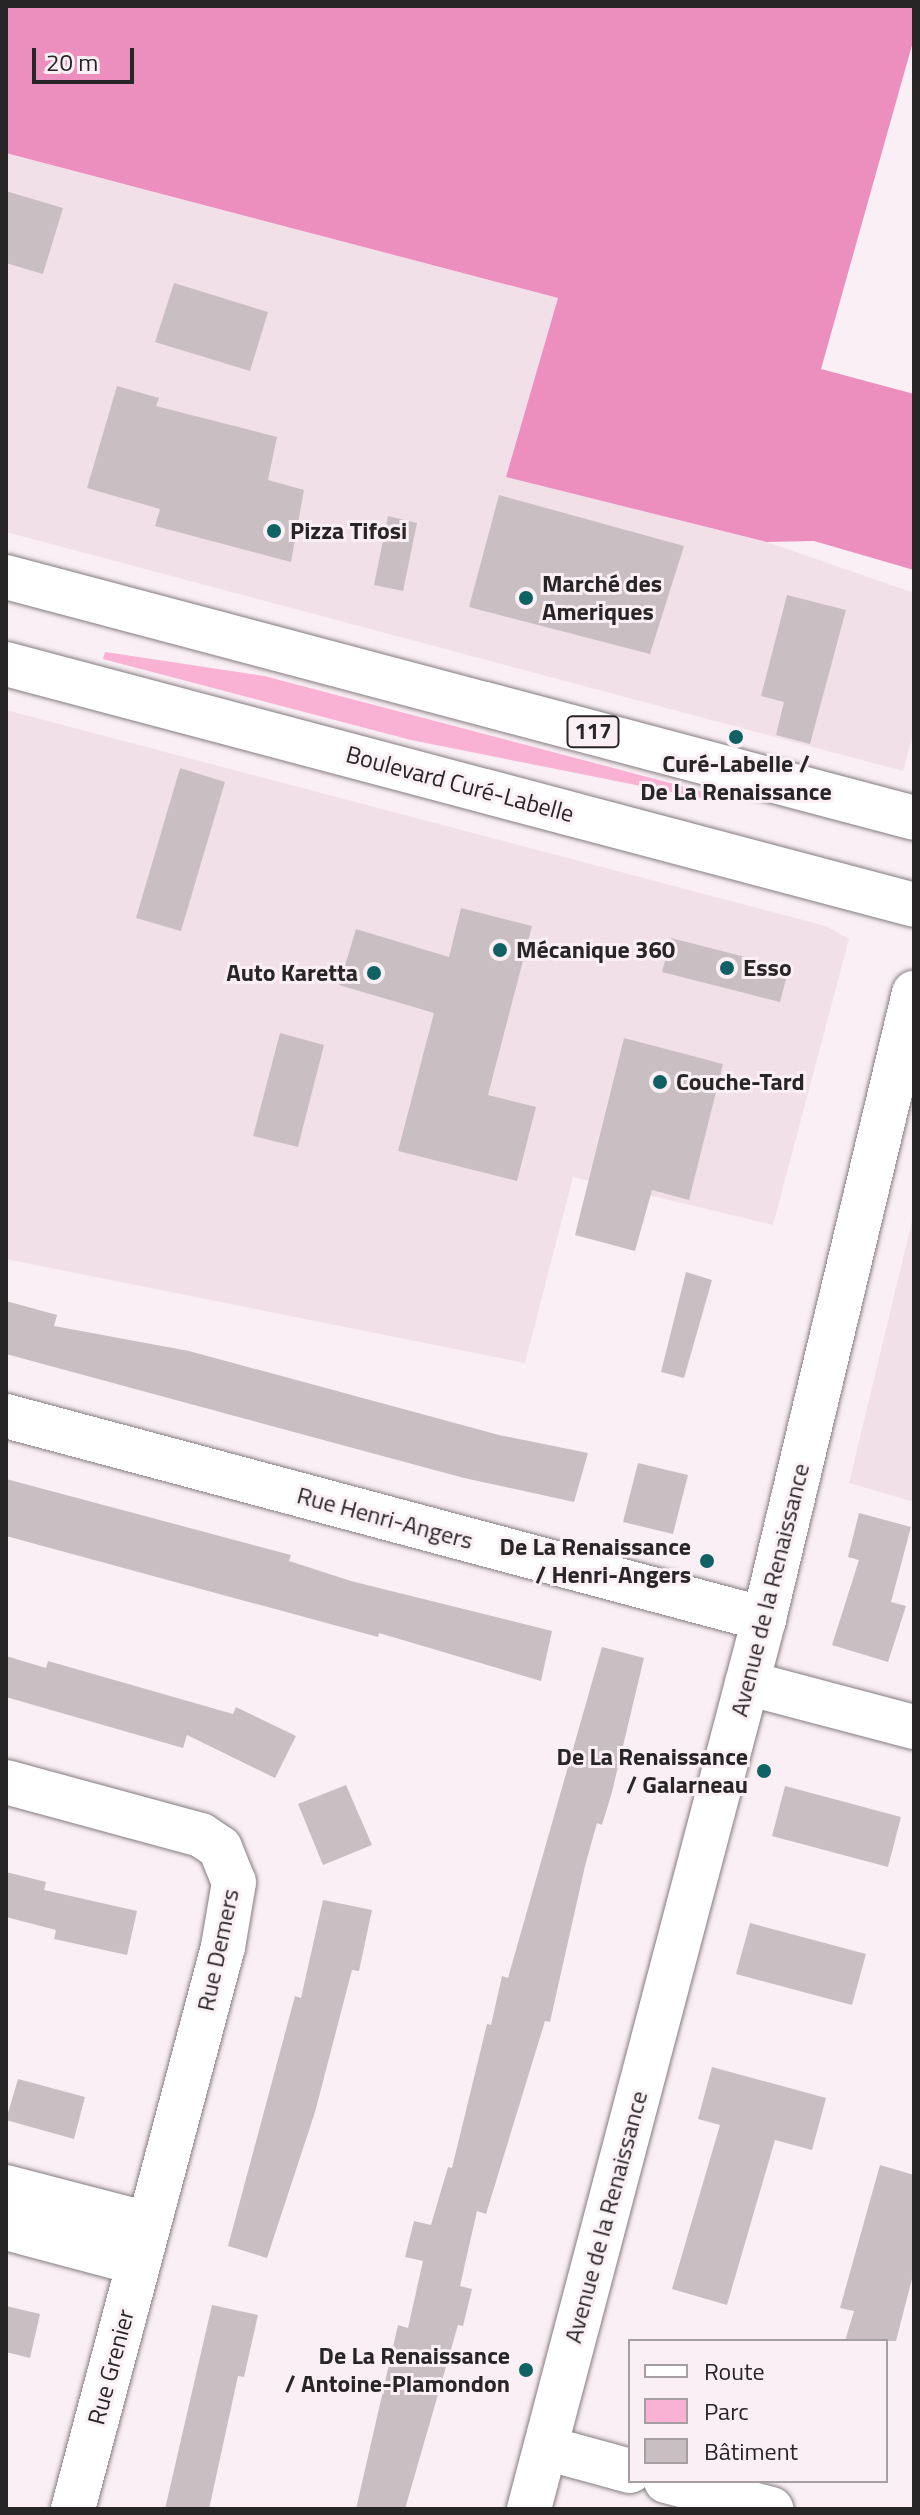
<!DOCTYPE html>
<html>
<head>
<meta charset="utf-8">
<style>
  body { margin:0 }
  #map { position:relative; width:920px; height:2515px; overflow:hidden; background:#f9eff4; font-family:"Titillium Web",sans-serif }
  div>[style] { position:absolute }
  .built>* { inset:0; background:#f2e0e8 }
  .green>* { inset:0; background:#f9b1d4 }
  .forest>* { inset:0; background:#ec8fbe }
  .building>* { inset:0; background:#c9bfc3 }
  .roads { filter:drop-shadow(0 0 2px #857c80) drop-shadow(0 0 2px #857c80) }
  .minor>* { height:44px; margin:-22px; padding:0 22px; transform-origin:22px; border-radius:22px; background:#fff }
  .major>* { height:44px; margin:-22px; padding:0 22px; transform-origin:22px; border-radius:22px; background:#fff }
  .dots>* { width:22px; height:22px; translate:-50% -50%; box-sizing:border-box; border:4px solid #f9eff4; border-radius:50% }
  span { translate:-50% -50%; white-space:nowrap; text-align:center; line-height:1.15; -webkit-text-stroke:6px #f9eff4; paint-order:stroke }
  .shield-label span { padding:2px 6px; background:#f9eff4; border:2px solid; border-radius:6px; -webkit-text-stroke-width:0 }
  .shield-label { font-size:22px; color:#282526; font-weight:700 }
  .poi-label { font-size:24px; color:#282526; font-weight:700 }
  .left { translate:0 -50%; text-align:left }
  .right { translate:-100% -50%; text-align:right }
  .street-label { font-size:24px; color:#282526 }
  .frame { position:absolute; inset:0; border:8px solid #282526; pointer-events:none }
  .legend { position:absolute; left:628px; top:2339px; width:260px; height:144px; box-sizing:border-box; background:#f9eff4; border:2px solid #a59ea2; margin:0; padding:10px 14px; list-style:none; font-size:24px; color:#282526 }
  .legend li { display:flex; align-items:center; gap:16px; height:40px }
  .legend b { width:40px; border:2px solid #a59ea2 }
  .scale { position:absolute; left:32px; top:48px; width:102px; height:36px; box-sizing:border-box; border:4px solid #282526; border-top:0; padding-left:10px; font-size:24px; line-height:28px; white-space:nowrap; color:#282526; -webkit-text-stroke:6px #f9eff4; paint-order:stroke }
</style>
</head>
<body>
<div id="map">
  <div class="built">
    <div style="clip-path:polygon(6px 153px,558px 298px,506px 477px,767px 542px,914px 593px,914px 732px,903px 771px,6px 532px)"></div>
    <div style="clip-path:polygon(6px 710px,826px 926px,849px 939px,773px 1225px,573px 1177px,525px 1363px,6px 1259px)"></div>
    <div style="clip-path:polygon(914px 1213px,914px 1502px,849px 1483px)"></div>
  </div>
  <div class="green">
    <div style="clip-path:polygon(105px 652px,264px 676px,708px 793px,706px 799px,411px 740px,103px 659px)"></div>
  </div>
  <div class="forest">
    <div style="clip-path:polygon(6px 6px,914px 6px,914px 38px,821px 369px,914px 394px,914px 570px,814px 541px,767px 542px,506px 477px,558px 298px,6px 153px)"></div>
  </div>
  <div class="building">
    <div style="clip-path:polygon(6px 191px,63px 208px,43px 274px,6px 263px)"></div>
    <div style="clip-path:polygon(174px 283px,268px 312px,250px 371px,155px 342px)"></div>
    <div style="clip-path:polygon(117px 386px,159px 398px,156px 406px,277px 437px,268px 480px,304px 490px,291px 562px,155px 526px,160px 509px,87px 488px)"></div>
    <div style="clip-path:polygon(499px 495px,684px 546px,650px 654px,469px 607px)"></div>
    <div style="clip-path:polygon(388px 516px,417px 523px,403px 591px,374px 585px)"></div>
    <div style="clip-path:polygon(787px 595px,846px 610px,810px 744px,776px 735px,784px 702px,761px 696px)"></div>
    <div style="clip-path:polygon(180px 768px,225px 782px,181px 931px,136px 918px)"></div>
    <div style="clip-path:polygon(461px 908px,532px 926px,488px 1095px,536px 1107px,517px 1181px,398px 1151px,434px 1013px,339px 985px,356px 929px,449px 957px)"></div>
    <div style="clip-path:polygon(671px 938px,789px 968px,780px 1002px,662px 972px)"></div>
    <div style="clip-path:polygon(280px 1033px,324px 1045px,298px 1147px,253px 1136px)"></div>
    <div style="clip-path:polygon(624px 1038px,723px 1064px,689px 1200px,652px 1190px,635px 1251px,575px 1235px)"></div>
    <div style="clip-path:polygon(686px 1272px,712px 1280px,684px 1378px,661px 1372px)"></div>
    <div style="clip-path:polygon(6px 1301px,57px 1315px,54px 1326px,189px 1351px,499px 1435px,588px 1453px,574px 1502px,464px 1478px,6px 1354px)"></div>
    <div style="clip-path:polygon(638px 1463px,688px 1475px,673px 1534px,623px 1522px)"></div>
    <div style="clip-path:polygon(6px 1479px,291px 1555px,289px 1561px,351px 1581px,552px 1631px,541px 1681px,379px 1633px,378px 1637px,6px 1536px)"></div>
    <div style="clip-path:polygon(859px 1513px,911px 1527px,891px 1602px,906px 1606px,888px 1662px,832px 1645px,859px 1560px,848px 1557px)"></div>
    <div style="clip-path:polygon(602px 1647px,644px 1658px,612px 1792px,602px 1825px,597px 1823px,585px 1866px,550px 2022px,545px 2021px,486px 2214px,477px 2211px,460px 2286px,472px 2289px,463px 2326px,458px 2325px,405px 2509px,356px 2509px,398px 2325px,408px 2328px,423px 2261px,405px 2257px,414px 2221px,431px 2225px,448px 2167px,452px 2168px,487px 2024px,491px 2025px,502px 1976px,508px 1978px)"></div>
    <div style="clip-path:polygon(6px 1656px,46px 1668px,48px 1661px,233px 1714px,236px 1707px,296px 1736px,275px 1778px,187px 1735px,183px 1748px,6px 1697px)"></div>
    <div style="clip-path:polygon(346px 1785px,372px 1845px,323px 1865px,298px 1804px)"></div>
    <div style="clip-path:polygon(785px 1786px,901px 1817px,888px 1867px,772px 1836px)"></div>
    <div style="clip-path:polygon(6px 1872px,46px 1882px,44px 1890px,137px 1911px,127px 1955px,54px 1939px,56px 1930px,6px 1917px)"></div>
    <div style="clip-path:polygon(323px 1900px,372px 1910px,359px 1971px,352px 1970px,315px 2112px,267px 2258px,228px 2246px,295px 1996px,301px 1998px)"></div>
    <div style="clip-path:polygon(750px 1923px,866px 1954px,852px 2005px,736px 1974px)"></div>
    <div style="clip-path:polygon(712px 2067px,826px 2098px,812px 2150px,775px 2140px,727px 2305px,672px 2289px,720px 2125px,698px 2119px)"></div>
    <div style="clip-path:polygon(18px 2079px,85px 2097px,74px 2139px,6px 2120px)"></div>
    <div style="clip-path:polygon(880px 2165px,914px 2175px,914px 2271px,896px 2341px,845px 2341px,854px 2311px,840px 2308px)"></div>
    <div style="clip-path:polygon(212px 2305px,258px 2315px,244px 2377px,238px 2376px,209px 2509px,165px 2509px)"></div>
    <div style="clip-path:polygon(6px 2306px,40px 2314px,30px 2358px,6px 2352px)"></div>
  </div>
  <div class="roads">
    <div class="minor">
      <div style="left:6px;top:1416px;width:785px;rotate:14.99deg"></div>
      <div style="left:747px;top:1683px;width:173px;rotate:14.8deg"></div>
      <div style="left:6px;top:1782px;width:202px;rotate:15.2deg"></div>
      <div style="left:201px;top:1835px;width:23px;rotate:34deg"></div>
      <div style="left:220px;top:1848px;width:37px;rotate:68deg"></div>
      <div style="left:234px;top:1882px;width:66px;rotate:99.6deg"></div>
      <div style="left:223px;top:1947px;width:582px;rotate:104.94deg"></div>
      <div style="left:6px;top:2187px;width:147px;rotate:14.6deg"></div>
      <div style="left:6px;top:2228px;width:137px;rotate:14.9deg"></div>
      <div style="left:546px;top:2448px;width:87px;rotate:15.3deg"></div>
      <div style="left:666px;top:2481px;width:109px;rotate:14.9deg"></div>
      <div style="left:529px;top:2509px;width:921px;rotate:-75.21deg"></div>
      <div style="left:764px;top:1619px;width:644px;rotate:-76.53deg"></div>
    </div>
    <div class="major">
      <div style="left:6px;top:577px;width:939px;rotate:14.86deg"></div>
      <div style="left:6px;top:664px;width:939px;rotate:14.86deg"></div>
    </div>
  </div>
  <div class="dots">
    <div style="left:274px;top:531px;background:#106164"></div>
    <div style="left:526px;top:598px;background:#106164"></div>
    <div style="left:736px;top:737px;background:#106164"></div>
    <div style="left:500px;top:950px;background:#106164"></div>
    <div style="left:727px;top:968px;background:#106164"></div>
    <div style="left:374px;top:973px;background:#106164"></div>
    <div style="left:660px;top:1082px;background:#106164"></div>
    <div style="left:707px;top:1561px;background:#106164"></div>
    <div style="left:764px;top:1771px;background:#106164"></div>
    <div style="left:526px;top:2370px;background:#106164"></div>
  </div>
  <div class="shield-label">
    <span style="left:593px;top:732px">117</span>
  </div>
  <div class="poi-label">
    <span class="left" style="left:290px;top:531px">Pizza Tifosi</span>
    <span class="left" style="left:542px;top:598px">Marché des<br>Ameriques</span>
    <span style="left:736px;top:778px">Curé-Labelle /<br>De La Renaissance</span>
    <span class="left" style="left:516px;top:950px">Mécanique 360</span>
    <span class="left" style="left:743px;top:968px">Esso</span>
    <span class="right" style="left:358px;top:973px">Auto Karetta</span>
    <span class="left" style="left:676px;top:1082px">Couche-Tard</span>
    <span class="right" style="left:691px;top:1561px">De La Renaissance<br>/ Henri-Angers</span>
    <span class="right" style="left:748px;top:1771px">De La Renaissance<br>/ Galarneau</span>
    <span class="right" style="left:510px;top:2370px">De La Renaissance<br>/ Antoine-Plamondon</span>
  </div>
  <div class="street-label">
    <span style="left:460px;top:784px;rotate:15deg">Boulevard Curé-Labelle</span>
    <span style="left:385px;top:1518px;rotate:15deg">Rue Henri-Angers</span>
    <span style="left:770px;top:1590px;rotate:-76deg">Avenue de la Renaissance</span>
    <span style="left:218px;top:1950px;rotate:-78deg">Rue Demers</span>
    <span style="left:606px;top:2217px;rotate:-75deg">Avenue de la Renaissance</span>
    <span style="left:111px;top:2367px;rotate:-75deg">Rue Grenier</span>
  </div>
  <div class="frame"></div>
  <ul class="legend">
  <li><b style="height:10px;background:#fff"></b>Route</li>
  <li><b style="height:22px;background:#f9b1d4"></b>Parc</li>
  <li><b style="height:22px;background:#c9bfc3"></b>Bâtiment</li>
  </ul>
  <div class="scale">20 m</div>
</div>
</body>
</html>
